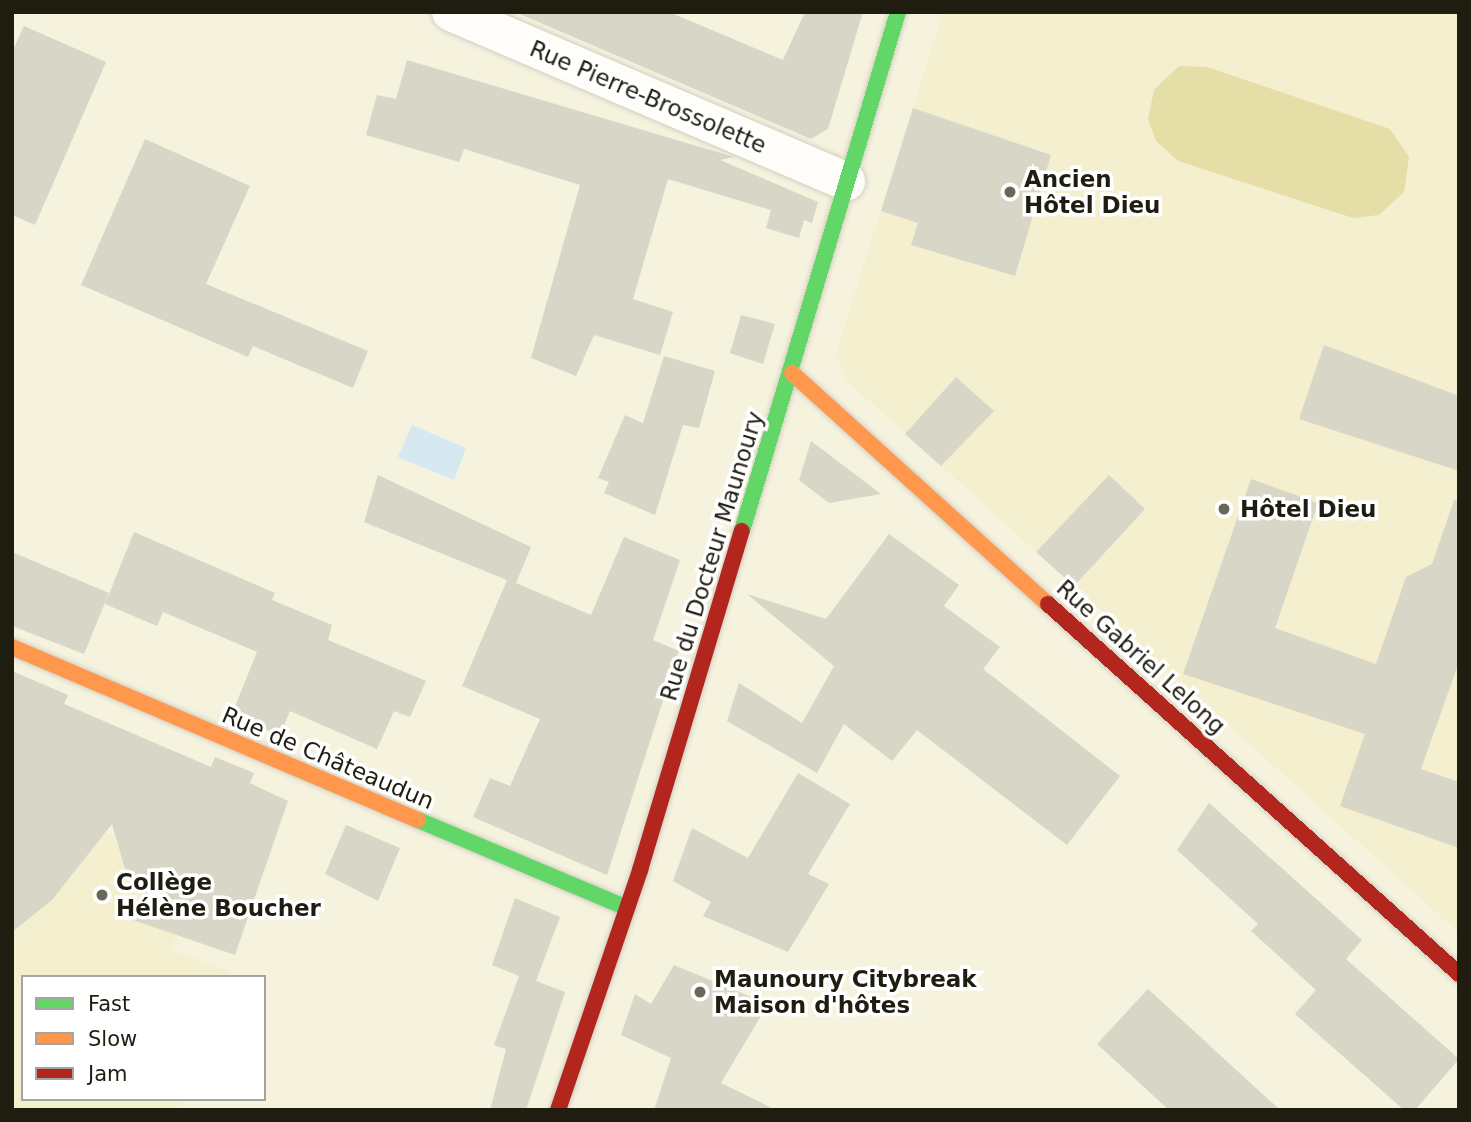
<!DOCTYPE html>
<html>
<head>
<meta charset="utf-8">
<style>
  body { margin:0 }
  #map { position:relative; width:1471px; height:1122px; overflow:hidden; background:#f5f2de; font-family:"DejaVu Sans",sans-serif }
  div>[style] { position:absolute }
  .built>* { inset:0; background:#f4efcf }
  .green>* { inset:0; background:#e6dea7 }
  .water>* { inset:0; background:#d6e8f2 }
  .building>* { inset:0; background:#d8d6c6 }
  .roads { filter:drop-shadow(0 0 2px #d2cfc0) drop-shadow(0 0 2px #d2cfc0) }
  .street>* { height:38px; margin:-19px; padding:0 19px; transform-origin:19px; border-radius:19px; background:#fefdfa }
  .fast>* { height:16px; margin:-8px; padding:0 8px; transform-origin:8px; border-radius:8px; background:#63d668 }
  .slow>* { height:16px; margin:-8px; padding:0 8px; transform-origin:8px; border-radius:8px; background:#ff974d }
  .jam>* { height:16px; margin:-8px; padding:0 8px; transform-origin:8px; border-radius:8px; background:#b3261e }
  .dots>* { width:19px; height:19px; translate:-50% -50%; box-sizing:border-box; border:4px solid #fff; border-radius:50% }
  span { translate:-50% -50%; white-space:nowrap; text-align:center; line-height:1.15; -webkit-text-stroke:7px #fff; paint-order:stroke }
  .street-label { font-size:23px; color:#1e1d10 }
  .poi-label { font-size:23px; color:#1e1d10; font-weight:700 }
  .left { translate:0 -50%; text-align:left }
  .frame { position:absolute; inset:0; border:14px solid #1e1d10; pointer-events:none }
  .legend { position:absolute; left:21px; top:975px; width:245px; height:126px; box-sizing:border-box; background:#fff; border:2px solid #a5a59f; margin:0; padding:9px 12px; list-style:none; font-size:21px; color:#1e1d10 }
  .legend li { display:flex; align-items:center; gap:14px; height:35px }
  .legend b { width:35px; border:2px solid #a5a59f }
</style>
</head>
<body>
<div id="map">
  <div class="built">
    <div style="clip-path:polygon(943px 12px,1459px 12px,1459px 933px,846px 380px,836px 353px)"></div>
    <div style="clip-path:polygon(12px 682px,136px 735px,97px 830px,199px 873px,171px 950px,229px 971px,227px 977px,23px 977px,23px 1099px,185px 1099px,182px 1110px,12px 1110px)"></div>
  </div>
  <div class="green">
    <div style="clip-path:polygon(1179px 66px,1207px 67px,1390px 129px,1409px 157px,1404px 192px,1379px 215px,1353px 218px,1178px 161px,1156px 141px,1148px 119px,1154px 90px)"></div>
  </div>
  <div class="water">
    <div style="clip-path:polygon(412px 425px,466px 448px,454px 480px,398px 457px)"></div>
  </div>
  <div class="building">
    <div style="clip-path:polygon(515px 12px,669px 12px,783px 60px,805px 12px,863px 12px,828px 129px,811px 139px)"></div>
    <div style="clip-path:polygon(24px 26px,106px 62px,35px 225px,12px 215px,12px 52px)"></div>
    <div style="clip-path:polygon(407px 60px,734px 157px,720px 160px,818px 202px,812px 223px,804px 220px,799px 238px,766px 228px,771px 210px,668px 179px,633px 299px,673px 312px,660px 355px,594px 335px,576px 376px,531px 358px,580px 185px,464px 149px,459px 162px,366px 135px,377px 95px,396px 99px)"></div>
    <div style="clip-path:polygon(913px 108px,1051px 155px,1015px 276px,911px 245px,918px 223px,881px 211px)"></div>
    <div style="clip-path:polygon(145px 139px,250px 186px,206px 284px,368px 351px,353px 388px,253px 346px,248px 357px,81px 285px)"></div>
    <div style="clip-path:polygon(741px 315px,775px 324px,763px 364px,730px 353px)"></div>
    <div style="clip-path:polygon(1324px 345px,1459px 396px,1459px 471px,1299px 419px)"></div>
    <div style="clip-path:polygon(664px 356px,715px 371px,699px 428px,683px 425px,655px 515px,604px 493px,609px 482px,598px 478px,625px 415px,643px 423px)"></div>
    <div style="clip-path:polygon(956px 377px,994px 411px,941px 466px,905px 434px)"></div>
    <div style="clip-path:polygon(811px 441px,881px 494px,829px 503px,799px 480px)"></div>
    <div style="clip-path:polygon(378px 475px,531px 547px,516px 583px,591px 615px,624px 537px,680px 560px,653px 640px,679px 651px,607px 875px,473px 817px,490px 778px,510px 786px,540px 719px,462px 686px,507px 580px,364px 522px)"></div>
    <div style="clip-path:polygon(1109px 475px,1145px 509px,1074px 586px,1036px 552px)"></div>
    <div style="clip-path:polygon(1251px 479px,1318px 503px,1275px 628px,1376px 664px,1406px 577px,1432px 564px,1454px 500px,1459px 501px,1459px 662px,1421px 769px,1459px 782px,1459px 848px,1340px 806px,1365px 734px,1183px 674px)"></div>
    <div style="clip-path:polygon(134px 532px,275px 593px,272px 600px,332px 625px,328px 640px,426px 681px,410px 717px,394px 711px,377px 749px,290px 711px,280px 735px,231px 716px,257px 652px,163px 612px,157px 626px,105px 604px)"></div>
    <div style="clip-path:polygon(889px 534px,959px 585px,944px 606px,1000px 647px,983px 669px,1120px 776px,1067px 845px,917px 730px,892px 761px,844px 724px,817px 773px,727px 721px,739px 683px,802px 723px,834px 666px,747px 594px,826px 619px)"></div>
    <div style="clip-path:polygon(12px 552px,109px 593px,84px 654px,12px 626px)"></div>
    <div style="clip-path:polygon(12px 671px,68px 695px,64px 704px,211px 767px,215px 757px,254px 773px,250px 783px,288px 801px,235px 955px,133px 920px,143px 895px,127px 876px,112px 824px,52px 900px,12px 932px)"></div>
    <div style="clip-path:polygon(798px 773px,850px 804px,808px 874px,829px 884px,788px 952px,703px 916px,711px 902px,673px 881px,692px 828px,748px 858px)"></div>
    <div style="clip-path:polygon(1209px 803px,1362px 940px,1346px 959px,1459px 1059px,1415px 1110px,1404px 1110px,1295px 1014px,1316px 990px,1251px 931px,1258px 924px,1177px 850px)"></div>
    <div style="clip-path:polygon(346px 825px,400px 848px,378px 901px,325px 874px)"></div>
    <div style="clip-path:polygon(515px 898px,560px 917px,536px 981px,565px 992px,526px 1110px,490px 1110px,506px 1049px,494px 1045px,519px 976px,492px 965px)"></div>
    <div style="clip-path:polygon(674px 965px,768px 1004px,721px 1083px,776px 1110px,654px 1110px,671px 1058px,621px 1035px,635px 994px,651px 1004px)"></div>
    <div style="clip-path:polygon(1148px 989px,1280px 1110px,1169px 1110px,1097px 1044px)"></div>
  </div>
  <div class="roads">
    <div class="street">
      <div style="left:451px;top:12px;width:430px;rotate:23.2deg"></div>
    </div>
    <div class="fast">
      <div style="left:742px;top:531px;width:542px;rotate:-73.27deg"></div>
      <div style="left:418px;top:820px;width:227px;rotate:22.8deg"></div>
    </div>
    <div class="slow">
      <div style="left:792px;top:373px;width:345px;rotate:42.1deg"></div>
      <div style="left:12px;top:647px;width:441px;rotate:23.1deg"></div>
    </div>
    <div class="jam">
      <div style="left:1048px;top:604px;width:553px;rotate:41.99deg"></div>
      <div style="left:558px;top:1110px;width:254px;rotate:-71.1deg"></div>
      <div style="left:640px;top:870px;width:354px;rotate:-73.3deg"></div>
    </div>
  </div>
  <div class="dots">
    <div style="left:1010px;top:192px;background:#696858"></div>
    <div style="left:1224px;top:509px;background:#696858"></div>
    <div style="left:102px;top:895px;background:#696858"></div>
    <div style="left:700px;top:992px;background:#696858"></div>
  </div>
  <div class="street-label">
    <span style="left:648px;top:97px;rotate:23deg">Rue Pierre-Brossolette</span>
    <span style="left:712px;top:556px;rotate:-73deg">Rue du Docteur Maunoury</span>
    <span style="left:1141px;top:657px;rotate:42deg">Rue Gabriel Lelong</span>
    <span style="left:328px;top:758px;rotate:23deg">Rue de Châteaudun</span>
  </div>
  <div class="poi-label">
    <span class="left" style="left:1024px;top:192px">Ancien<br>Hôtel Dieu</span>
    <span class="left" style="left:1240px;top:509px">Hôtel Dieu</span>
    <span class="left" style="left:116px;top:895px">Collège<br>Hélène Boucher</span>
    <span class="left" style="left:714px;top:992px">Maunoury Citybreak<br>Maison d'hôtes</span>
  </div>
  <div class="frame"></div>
  <ul class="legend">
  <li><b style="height:9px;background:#63d668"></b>Fast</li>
  <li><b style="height:9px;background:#ff974d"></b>Slow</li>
  <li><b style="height:9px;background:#b3261e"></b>Jam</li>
  </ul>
</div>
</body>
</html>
